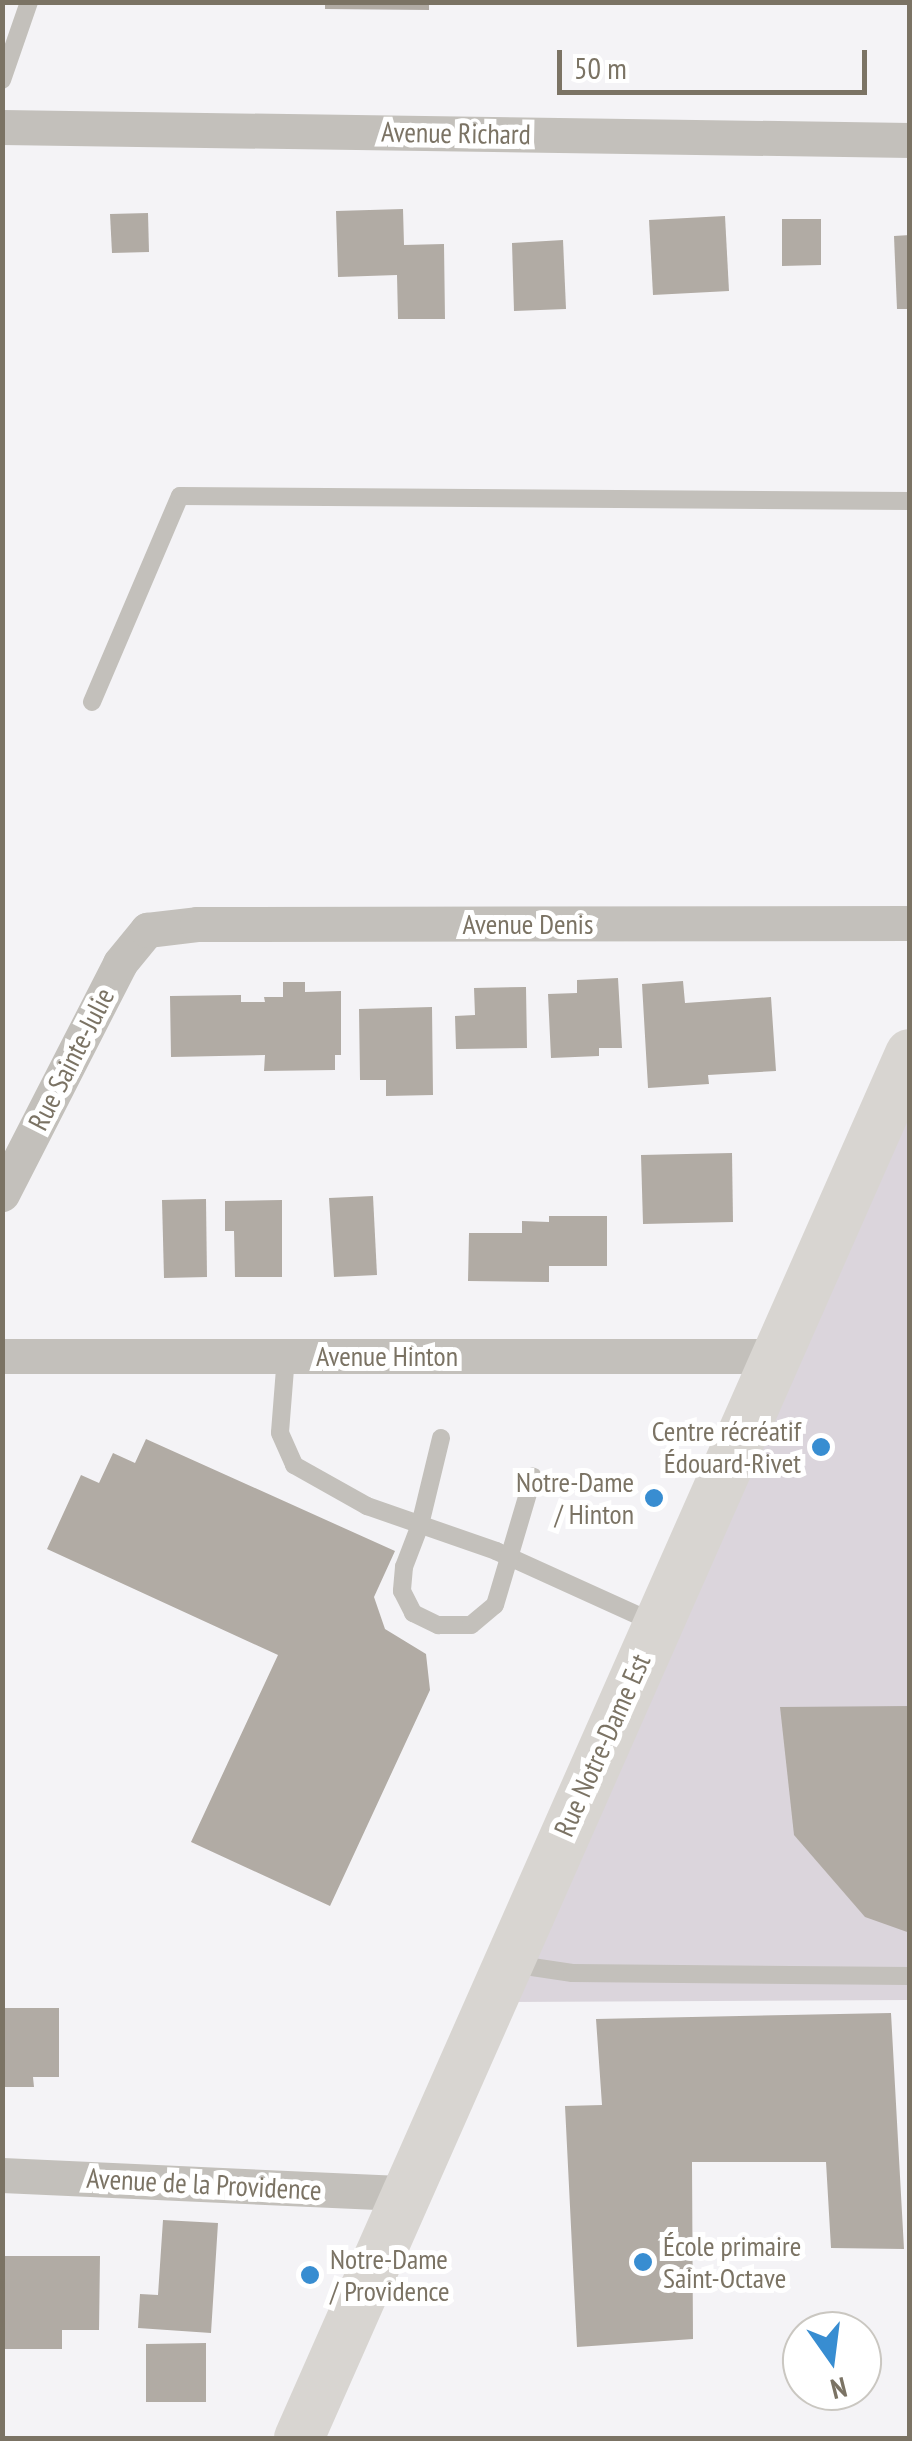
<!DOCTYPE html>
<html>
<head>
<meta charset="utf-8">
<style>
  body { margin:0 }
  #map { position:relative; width:912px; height:2441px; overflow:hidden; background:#f4f3f6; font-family:"PT Sans Narrow",sans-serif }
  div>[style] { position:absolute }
  .green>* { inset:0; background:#dbd5dc }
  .building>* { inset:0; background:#b1aba4 }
  .service>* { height:18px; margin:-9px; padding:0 9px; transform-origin:9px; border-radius:9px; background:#c3c0bb }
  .minor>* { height:35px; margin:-17.5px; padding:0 17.5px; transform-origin:17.5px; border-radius:17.5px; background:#c3c0bb }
  .secondary>* { height:50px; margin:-25px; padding:0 25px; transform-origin:25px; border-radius:25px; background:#d8d5d1 }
  .dots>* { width:28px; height:28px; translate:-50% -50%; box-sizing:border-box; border:5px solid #fff; border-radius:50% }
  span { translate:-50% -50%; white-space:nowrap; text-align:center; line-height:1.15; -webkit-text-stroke:10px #fff; paint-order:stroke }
  .street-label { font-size:28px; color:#7b7364 }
  .poi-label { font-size:28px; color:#7b7364 }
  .right { translate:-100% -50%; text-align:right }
  .left { translate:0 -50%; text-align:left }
  .frame { position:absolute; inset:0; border:5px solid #7b7364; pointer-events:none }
  .north { position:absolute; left:782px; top:2311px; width:100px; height:100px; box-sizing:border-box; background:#fff; border:2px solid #cac7c1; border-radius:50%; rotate:166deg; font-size:28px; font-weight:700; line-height:40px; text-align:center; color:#7b7364 }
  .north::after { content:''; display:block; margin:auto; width:35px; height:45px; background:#388dd1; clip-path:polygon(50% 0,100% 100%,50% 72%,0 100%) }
  .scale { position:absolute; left:557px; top:50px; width:310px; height:45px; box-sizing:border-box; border:5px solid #7b7364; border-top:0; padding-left:12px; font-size:30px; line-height:35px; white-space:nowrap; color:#7b7364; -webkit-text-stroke:8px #fff; paint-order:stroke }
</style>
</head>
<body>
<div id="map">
  <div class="green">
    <div style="clip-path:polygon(909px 1054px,909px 2000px,490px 2002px)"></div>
  </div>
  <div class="building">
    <div style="clip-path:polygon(325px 2px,429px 2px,429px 10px,325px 9px)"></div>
    <div style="clip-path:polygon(403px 209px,404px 245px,444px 244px,445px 319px,398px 319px,397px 275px,338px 277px,336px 211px)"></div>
    <div style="clip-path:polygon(148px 213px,149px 252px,112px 253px,110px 214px)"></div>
    <div style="clip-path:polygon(725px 216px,729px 291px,653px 295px,649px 220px)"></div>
    <div style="clip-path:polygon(782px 219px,821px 219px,821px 265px,782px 266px)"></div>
    <div style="clip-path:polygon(910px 235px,910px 309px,897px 309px,894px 236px)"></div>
    <div style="clip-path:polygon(563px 240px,566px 309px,514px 311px,512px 243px)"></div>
    <div style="clip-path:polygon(618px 978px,622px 1048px,599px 1048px,599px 1056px,551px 1058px,548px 994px,577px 993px,577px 980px)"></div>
    <div style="clip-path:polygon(683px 981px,685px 1003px,771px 997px,776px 1071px,708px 1075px,709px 1084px,648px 1088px,642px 984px)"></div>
    <div style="clip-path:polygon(283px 982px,305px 982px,305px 992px,341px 991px,341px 1055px,335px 1055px,335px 1070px,264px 1071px,265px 1055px,171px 1057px,170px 996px,241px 995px,241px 1002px,265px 1002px,264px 997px,283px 997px)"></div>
    <div style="clip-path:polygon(526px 987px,527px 1048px,456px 1049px,455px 1016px,475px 1015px,474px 988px)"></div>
    <div style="clip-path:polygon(432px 1007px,433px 1095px,386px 1096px,386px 1080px,360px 1080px,359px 1009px)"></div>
    <div style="clip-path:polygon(732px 1153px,733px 1222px,643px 1224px,641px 1155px)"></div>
    <div style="clip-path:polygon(373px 1196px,377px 1275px,334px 1277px,329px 1198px)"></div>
    <div style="clip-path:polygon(206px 1199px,207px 1277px,164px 1278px,162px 1200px)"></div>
    <div style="clip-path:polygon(282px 1200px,282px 1277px,235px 1277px,234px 1231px,225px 1231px,225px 1201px)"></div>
    <div style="clip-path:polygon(549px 1216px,607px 1216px,607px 1266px,549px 1266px,549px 1282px,468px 1281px,469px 1233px,522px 1233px,522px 1221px,549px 1222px)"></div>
    <div style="clip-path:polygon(146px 1439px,395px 1551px,374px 1597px,385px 1629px,426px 1654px,430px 1690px,330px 1906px,191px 1842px,278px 1655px,47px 1549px,81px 1475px,99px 1483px,113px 1453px,135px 1463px)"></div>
    <div style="clip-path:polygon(910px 1706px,910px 1933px,865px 1917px,794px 1835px,780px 1707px)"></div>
    <div style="clip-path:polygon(2px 2008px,59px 2008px,59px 2077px,33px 2077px,34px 2087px,2px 2087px)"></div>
    <div style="clip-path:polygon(891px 2013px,904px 2249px,831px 2248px,826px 2162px,692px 2162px,693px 2339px,577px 2347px,565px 2106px,602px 2105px,596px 2019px)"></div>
    <div style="clip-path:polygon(163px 2220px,218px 2223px,211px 2333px,138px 2328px,140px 2294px,158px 2295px)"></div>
    <div style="clip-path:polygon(2px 2256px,100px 2256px,99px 2330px,62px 2330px,62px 2349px,2px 2349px)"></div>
    <div style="clip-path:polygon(206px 2343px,206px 2402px,146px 2402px,146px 2344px)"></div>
  </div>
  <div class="service">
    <div style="left:2px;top:80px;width:83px;rotate:-70.9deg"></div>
    <div style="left:92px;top:702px;width:224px;rotate:-66.9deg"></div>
    <div style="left:180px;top:496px;width:730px;rotate:0.39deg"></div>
    <div style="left:286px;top:1356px;width:77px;rotate:94.5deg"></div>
    <div style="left:280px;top:1433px;width:35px;rotate:66deg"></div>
    <div style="left:294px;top:1465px;width:84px;rotate:29.3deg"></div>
    <div style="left:367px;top:1506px;width:137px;rotate:19.2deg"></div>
    <div style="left:496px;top:1551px;width:175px;rotate:24.4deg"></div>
    <div style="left:441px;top:1438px;width:89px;rotate:103.6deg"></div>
    <div style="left:420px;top:1525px;width:45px;rotate:110.9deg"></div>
    <div style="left:404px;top:1567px;width:24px;rotate:95deg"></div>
    <div style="left:402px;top:1591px;width:25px;rotate:63deg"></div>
    <div style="left:413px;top:1613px;width:28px;rotate:26deg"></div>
    <div style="left:438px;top:1625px;width:33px"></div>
    <div style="left:471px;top:1625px;width:31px;rotate:-40deg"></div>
    <div style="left:495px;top:1605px;width:134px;rotate:-73.5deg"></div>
    <div style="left:512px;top:1964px;width:61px;rotate:8.5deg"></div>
    <div style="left:572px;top:1973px;width:338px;rotate:0.5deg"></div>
  </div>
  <div class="minor">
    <div style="left:2px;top:127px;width:908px;rotate:0.82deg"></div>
    <div style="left:2px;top:1194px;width:259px;rotate:-62.9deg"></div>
    <div style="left:120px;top:963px;width:43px;rotate:-50.7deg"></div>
    <div style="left:147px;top:930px;width:50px;rotate:-6.8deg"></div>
    <div style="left:197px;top:924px;width:713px;rotate:-0.08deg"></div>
    <div style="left:2px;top:1356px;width:770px"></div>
    <div style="left:2px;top:2175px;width:404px;rotate:2.6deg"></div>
  </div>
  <div class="secondary">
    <div style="left:299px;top:2438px;width:1513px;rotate:-66.18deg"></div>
  </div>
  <div class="dots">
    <div style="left:821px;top:1447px;background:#388dd1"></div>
    <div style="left:654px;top:1498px;background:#388dd1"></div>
    <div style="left:643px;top:2262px;background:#388dd1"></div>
    <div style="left:310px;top:2275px;background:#388dd1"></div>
  </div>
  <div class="street-label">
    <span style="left:456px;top:133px;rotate:1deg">Avenue Richard</span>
    <span style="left:528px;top:924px">Avenue Denis</span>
    <span style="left:71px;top:1059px;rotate:-63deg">Rue Sainte-Julie</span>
    <span style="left:387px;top:1356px">Avenue Hinton</span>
    <span style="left:602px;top:1745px;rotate:-66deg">Rue Notre-Dame Est</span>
    <span style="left:204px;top:2184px;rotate:3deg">Avenue de la Providence</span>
  </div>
  <div class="poi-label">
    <span class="right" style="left:801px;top:1447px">Centre récréatif<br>Édouard-Rivet</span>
    <span class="right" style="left:634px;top:1498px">Notre-Dame<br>/ Hinton</span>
    <span class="left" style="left:663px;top:2262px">École primaire<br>Saint-Octave</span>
    <span class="left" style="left:330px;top:2275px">Notre-Dame<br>/ Providence</span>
  </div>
  <div class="frame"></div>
  <div class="north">N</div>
  <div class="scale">50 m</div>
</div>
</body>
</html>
